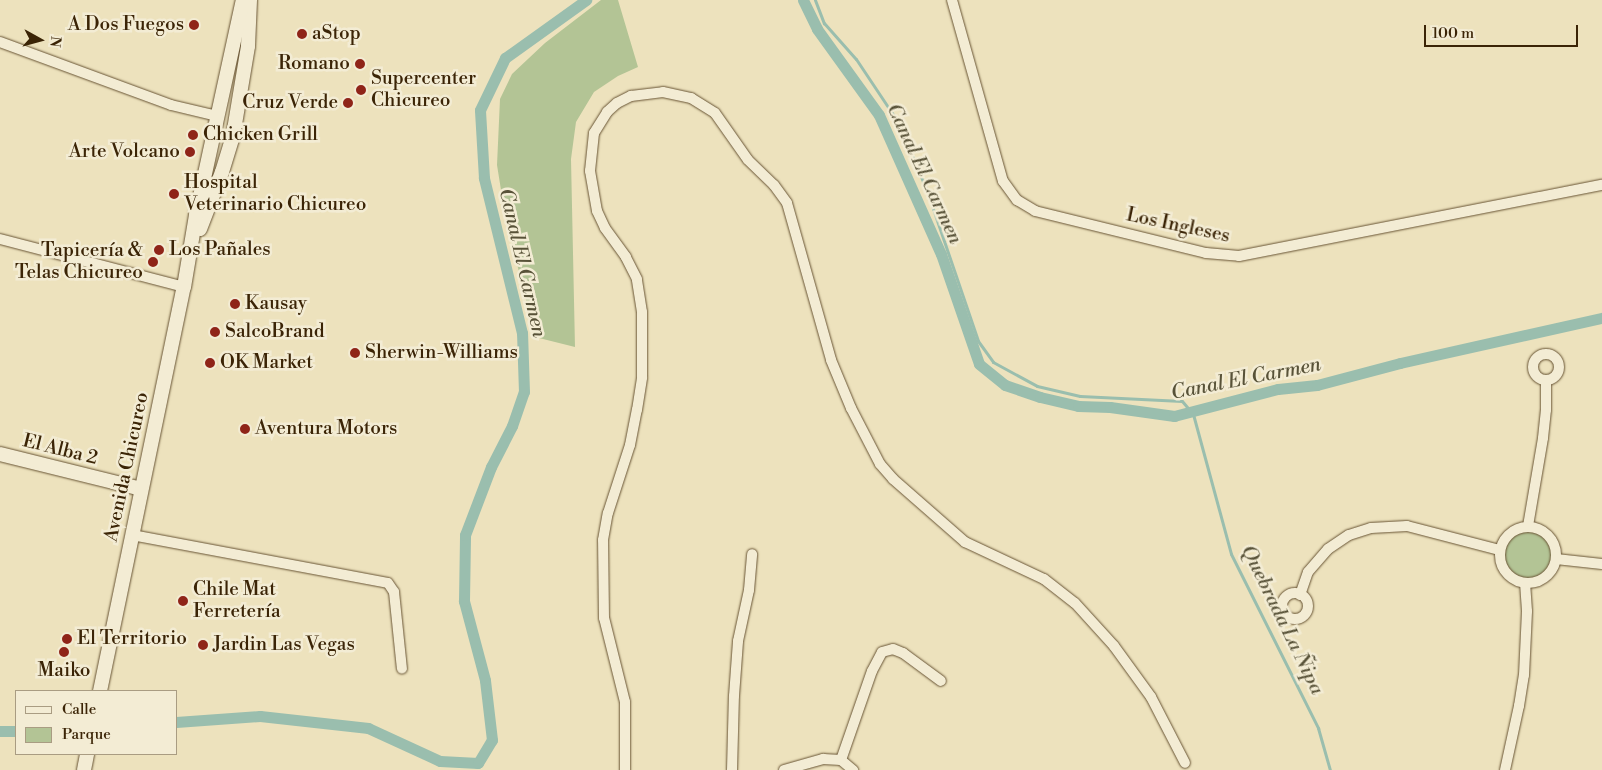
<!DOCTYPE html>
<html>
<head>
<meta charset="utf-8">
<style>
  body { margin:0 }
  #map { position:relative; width:1602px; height:770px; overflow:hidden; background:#ede2bd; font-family:"Libre Bodoni",serif }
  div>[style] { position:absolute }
  .green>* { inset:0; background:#b3c495 }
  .round { border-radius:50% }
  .stream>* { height:3px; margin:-1.5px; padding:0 1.5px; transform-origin:1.5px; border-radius:1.5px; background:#9abeae }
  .canal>* { height:11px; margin:-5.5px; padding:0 5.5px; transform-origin:5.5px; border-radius:5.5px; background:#9abeae }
  .roads { filter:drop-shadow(0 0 1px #685434) drop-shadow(0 0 1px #685434) }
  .street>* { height:10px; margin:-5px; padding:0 5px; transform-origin:5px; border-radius:5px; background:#f3ecd4 }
  .street>.ring { margin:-5px; padding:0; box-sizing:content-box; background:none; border:10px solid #f3ecd4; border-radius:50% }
  .secondary>* { height:14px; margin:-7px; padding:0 7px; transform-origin:7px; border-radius:7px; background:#f3ecd4 }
  .dots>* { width:14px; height:14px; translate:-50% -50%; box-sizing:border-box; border:2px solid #f3ecd4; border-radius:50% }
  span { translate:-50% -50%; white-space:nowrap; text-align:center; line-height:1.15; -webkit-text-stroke:5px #f3ecd4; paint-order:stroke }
  .poi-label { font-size:19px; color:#3b2406 }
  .right { translate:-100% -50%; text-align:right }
  .left { translate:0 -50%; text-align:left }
  .street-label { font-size:19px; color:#3b2406 }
  .water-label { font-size:20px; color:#585238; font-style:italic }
  .legend { position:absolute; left:15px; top:690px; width:162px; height:65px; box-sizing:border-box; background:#f3ecd4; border:1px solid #a99c82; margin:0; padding:6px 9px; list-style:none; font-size:15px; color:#3b2406 }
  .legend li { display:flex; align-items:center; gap:10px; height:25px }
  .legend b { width:25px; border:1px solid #a99c82 }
  .north { position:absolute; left:15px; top:15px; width:50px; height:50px; -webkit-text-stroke:4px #f3ecd4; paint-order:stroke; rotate:97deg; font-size:14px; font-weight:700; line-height:20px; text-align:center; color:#3b2406 }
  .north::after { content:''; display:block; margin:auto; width:18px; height:22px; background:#3b2406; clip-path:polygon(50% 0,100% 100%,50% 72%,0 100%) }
  .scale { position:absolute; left:1424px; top:25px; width:154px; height:22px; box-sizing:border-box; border:2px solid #3b2406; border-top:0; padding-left:6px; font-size:15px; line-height:18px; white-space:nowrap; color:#3b2406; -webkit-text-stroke:4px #f3ecd4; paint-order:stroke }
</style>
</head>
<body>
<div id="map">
  <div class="green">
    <div style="clip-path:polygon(601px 0,618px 0,638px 67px,618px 76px,594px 92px,576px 122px,571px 159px,575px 347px,535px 337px,505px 215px,497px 165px,500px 99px,512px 74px,545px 43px)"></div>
    <div class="round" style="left:1505px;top:532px;width:46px;height:46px"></div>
  </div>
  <div class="stream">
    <div style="left:815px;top:0;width:25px;rotate:69deg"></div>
    <div style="left:824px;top:23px;width:48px;rotate:48.4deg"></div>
    <div style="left:856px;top:59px;width:76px;rotate:56.3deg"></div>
    <div style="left:898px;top:122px;width:75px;rotate:67.2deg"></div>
    <div style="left:927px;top:191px;width:158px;rotate:71.2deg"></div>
    <div style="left:978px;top:341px;width:26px;rotate:54deg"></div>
    <div style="left:993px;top:362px;width:50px;rotate:28.6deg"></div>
    <div style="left:1037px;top:386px;width:44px;rotate:13.1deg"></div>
    <div style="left:1080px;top:396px;width:102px;rotate:2.8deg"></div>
    <div style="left:1182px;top:401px;width:17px;rotate:50deg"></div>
    <div style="left:1193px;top:414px;width:145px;rotate:74.8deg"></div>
    <div style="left:1231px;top:554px;width:195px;rotate:63.4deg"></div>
    <div style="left:1318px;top:728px;width:44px;rotate:74.1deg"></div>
  </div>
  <div class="canal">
    <div style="left:803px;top:0;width:32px;rotate:64deg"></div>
    <div style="left:817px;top:29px;width:106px;rotate:54.2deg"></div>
    <div style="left:879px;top:115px;width:152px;rotate:66deg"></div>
    <div style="left:941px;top:254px;width:116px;rotate:70.9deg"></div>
    <div style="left:979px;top:364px;width:33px;rotate:39deg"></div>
    <div style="left:1005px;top:385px;width:37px;rotate:19deg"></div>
    <div style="left:1040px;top:397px;width:39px;rotate:13deg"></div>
    <div style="left:1078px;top:406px;width:32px;rotate:2deg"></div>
    <div style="left:1110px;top:407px;width:65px;rotate:8deg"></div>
    <div style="left:1174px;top:416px;width:107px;rotate:-14.6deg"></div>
    <div style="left:1278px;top:389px;width:39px;rotate:-6deg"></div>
    <div style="left:1317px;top:385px;width:86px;rotate:-14.8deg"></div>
    <div style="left:1400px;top:363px;width:207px;rotate:-12.6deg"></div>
    <div style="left:176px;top:722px;width:84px;rotate:-4.1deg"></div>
    <div style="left:260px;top:716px;width:109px;rotate:6.3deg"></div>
    <div style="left:368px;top:728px;width:79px;rotate:24.6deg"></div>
    <div style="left:440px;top:761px;width:38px;rotate:3deg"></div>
    <div style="left:478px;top:763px;width:27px;rotate:-59deg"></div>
    <div style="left:492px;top:740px;width:60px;rotate:-96.7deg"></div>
    <div style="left:485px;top:680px;width:82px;rotate:-104.9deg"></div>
    <div style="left:464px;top:601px;width:66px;rotate:-89.1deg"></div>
    <div style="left:465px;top:535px;width:73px;rotate:-69.1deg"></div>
    <div style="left:491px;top:467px;width:46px;rotate:-62.9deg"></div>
    <div style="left:512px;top:426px;width:36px;rotate:-71deg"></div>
    <div style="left:524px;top:392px;width:59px;rotate:-91.9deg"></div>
    <div style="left:522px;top:333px;width:160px;rotate:-103.8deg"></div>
    <div style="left:484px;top:178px;width:68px;rotate:-93.4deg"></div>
    <div style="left:480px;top:110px;width:58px;rotate:-64.3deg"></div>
    <div style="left:505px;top:58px;width:100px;rotate:-35.6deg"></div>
    <div style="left:0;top:731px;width:16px"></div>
  </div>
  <div class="roads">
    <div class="street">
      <div style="left:952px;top:0;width:188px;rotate:74.3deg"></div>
      <div style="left:1003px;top:181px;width:24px;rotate:54deg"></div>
      <div style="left:1017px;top:200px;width:21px;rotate:31deg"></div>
      <div style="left:1035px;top:211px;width:176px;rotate:13.8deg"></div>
      <div style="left:1206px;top:253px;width:33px;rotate:5deg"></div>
      <div style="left:1239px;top:256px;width:370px;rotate:-11.1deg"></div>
      <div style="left:0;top:42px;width:182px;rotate:20.2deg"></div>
      <div style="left:171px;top:105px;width:47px;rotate:13.4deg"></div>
      <div style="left:0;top:239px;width:190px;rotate:14.6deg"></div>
      <div class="ring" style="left:1533px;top:354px;width:16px;height:16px"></div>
      <div style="left:1528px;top:526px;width:89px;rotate:-80.3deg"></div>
      <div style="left:1543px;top:438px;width:28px;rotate:-84deg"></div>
      <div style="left:1546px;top:410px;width:29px;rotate:-90deg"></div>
      <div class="ring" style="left:1500px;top:527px;width:46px;height:46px"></div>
      <div style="left:132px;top:535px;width:260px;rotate:10.6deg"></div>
      <div style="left:388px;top:583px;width:11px;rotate:56deg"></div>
      <div style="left:394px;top:592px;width:77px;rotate:84.1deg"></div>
      <div style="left:1556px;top:559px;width:46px;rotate:6.2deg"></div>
      <div class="ring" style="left:1282px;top:593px;width:16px;height:16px"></div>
      <div style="left:1300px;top:595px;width:24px;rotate:-71deg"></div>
      <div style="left:1308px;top:572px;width:30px;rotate:-49deg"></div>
      <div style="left:1328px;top:549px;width:25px;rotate:-34deg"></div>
      <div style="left:1349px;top:535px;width:23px;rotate:-18deg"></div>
      <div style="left:1371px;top:528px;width:36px;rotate:-3deg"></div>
      <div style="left:1407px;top:526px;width:96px;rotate:14.5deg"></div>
      <div style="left:841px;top:760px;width:94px;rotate:-70.8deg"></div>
      <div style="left:872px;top:671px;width:21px;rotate:-62deg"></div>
      <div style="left:882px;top:652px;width:11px;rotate:-15deg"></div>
      <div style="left:893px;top:649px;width:11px;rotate:22deg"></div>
      <div style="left:903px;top:653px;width:47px;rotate:36.4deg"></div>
      <div style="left:625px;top:770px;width:68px;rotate:-90deg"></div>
      <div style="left:625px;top:702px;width:87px;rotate:-104deg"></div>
      <div style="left:604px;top:618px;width:78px;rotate:-90.7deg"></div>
      <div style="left:603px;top:540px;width:27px;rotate:-80deg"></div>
      <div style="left:608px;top:513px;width:71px;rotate:-72.1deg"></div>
      <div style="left:630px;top:445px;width:36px;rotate:-79deg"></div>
      <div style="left:637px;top:410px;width:33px;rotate:-81deg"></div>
      <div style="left:642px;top:377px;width:65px;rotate:-90deg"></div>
      <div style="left:642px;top:312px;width:33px;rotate:-99deg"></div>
      <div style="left:637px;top:279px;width:25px;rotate:-117deg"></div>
      <div style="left:626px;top:257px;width:36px;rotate:-126deg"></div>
      <div style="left:605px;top:228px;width:19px;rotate:-115deg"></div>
      <div style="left:597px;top:211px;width:41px;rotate:-99.9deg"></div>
      <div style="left:590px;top:171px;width:38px;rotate:-84deg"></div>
      <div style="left:594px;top:133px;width:25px;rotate:-58deg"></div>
      <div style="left:607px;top:112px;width:13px;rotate:-42deg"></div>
      <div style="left:617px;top:103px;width:16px;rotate:-27deg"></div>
      <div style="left:631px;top:96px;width:32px;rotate:-7deg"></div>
      <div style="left:663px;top:92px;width:29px;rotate:12deg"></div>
      <div style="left:691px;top:98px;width:28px;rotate:32deg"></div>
      <div style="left:715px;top:113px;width:57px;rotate:54.9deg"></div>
      <div style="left:748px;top:160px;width:36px;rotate:44deg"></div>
      <div style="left:774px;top:185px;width:22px;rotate:54deg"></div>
      <div style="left:787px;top:203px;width:163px;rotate:74.3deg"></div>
      <div style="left:831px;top:360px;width:52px;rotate:67.4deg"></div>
      <div style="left:851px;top:408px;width:63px;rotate:62.6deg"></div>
      <div style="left:880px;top:464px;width:20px;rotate:49deg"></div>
      <div style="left:893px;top:479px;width:96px;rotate:41.2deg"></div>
      <div style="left:965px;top:542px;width:87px;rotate:25.1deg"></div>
      <div style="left:1044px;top:579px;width:39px;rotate:38deg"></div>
      <div style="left:1075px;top:603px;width:58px;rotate:47.8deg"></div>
      <div style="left:1114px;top:646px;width:63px;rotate:54deg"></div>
      <div style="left:1151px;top:697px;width:74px;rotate:62.7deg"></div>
      <div style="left:732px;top:770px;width:74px;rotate:-88.5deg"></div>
      <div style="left:734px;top:696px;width:55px;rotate:-85.8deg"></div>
      <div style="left:738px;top:641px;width:52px;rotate:-77.8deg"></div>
      <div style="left:749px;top:590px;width:36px;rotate:-85deg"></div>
      <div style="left:784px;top:770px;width:41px;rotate:-15.8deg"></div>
      <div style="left:823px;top:759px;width:18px;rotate:3deg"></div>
      <div style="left:841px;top:760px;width:16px;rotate:40deg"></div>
      <div style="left:1505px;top:770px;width:66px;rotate:-77.7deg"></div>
      <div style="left:1519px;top:706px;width:31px;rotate:-81deg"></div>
      <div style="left:1524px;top:675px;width:64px;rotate:-87.3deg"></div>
      <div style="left:1527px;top:611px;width:28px;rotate:-94deg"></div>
    </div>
    <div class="secondary">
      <div style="left:200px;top:229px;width:61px;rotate:-68.9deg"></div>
      <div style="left:222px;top:172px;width:38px;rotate:-73deg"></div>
      <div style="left:233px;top:136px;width:91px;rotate:-80.5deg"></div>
      <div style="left:248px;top:46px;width:46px;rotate:-87.5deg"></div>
      <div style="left:0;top:454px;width:145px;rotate:13.9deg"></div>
      <div style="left:100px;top:691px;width:413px;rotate:-78.3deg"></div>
      <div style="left:184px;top:287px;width:73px;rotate:-80.5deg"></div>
      <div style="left:196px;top:215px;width:220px;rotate:-77.7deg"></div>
      <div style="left:84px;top:770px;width:16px;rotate:-79deg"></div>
    </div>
  </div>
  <div class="dots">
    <div style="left:194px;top:25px;background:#8f2418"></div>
    <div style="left:302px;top:34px;background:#8f2418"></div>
    <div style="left:360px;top:64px;background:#8f2418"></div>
    <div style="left:361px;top:90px;background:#8f2418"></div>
    <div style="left:348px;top:103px;background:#8f2418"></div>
    <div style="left:193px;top:135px;background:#8f2418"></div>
    <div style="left:190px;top:152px;background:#8f2418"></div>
    <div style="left:174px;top:194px;background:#8f2418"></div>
    <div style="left:159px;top:250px;background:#8f2418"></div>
    <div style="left:153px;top:262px;background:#8f2418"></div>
    <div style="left:235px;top:304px;background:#8f2418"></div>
    <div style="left:215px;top:332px;background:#8f2418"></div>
    <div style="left:355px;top:353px;background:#8f2418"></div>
    <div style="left:210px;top:363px;background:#8f2418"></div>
    <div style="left:245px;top:429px;background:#8f2418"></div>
    <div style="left:183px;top:601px;background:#8f2418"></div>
    <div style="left:67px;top:639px;background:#8f2418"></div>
    <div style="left:203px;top:645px;background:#8f2418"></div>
    <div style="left:64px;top:652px;background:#8f2418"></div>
  </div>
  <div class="poi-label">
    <span class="right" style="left:184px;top:25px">A Dos Fuegos</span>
    <span class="left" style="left:312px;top:34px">aStop</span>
    <span class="right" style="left:350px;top:64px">Romano</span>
    <span class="left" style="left:371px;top:90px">Supercenter<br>Chicureo</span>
    <span class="right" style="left:338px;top:103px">Cruz Verde</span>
    <span class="left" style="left:203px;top:135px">Chicken Grill</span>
    <span class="right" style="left:180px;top:152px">Arte Volcano</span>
    <span class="left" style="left:184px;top:194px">Hospital<br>Veterinario Chicureo</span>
    <span class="left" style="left:169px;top:250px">Los Pañales</span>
    <span class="right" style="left:143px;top:262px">Tapicería &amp;<br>Telas Chicureo</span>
    <span class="left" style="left:245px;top:304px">Kausay</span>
    <span class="left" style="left:225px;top:332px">SalcoBrand</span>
    <span class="left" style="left:365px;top:353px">Sherwin-Williams</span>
    <span class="left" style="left:220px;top:363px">OK Market</span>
    <span class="left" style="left:255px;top:429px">Aventura Motors</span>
    <span class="left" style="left:193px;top:601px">Chile Mat<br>Ferretería</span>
    <span class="left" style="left:77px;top:639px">El Territorio</span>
    <span class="left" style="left:213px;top:645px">Jardin Las Vegas</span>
    <span style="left:64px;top:671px">Maiko</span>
  </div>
  <div class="street-label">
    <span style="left:1178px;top:226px;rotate:12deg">Los Ingleses</span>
    <span style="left:60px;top:450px;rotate:14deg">El Alba 2</span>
    <span style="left:127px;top:467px;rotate:-78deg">Avenida Chicureo</span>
  </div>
  <div class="water-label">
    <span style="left:924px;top:174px;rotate:65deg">Canal El Carmen</span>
    <span style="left:522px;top:263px;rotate:77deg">Canal El Carmen</span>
    <span style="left:1246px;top:379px;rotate:-11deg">Canal El Carmen</span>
    <span style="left:1282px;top:620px;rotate:64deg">Quebrada La Ñipa</span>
  </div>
  <ul class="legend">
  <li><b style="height:6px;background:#f3ecd4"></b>Calle</li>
  <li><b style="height:14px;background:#b3c495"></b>Parque</li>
  </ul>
  <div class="north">N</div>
  <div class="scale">100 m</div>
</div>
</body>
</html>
